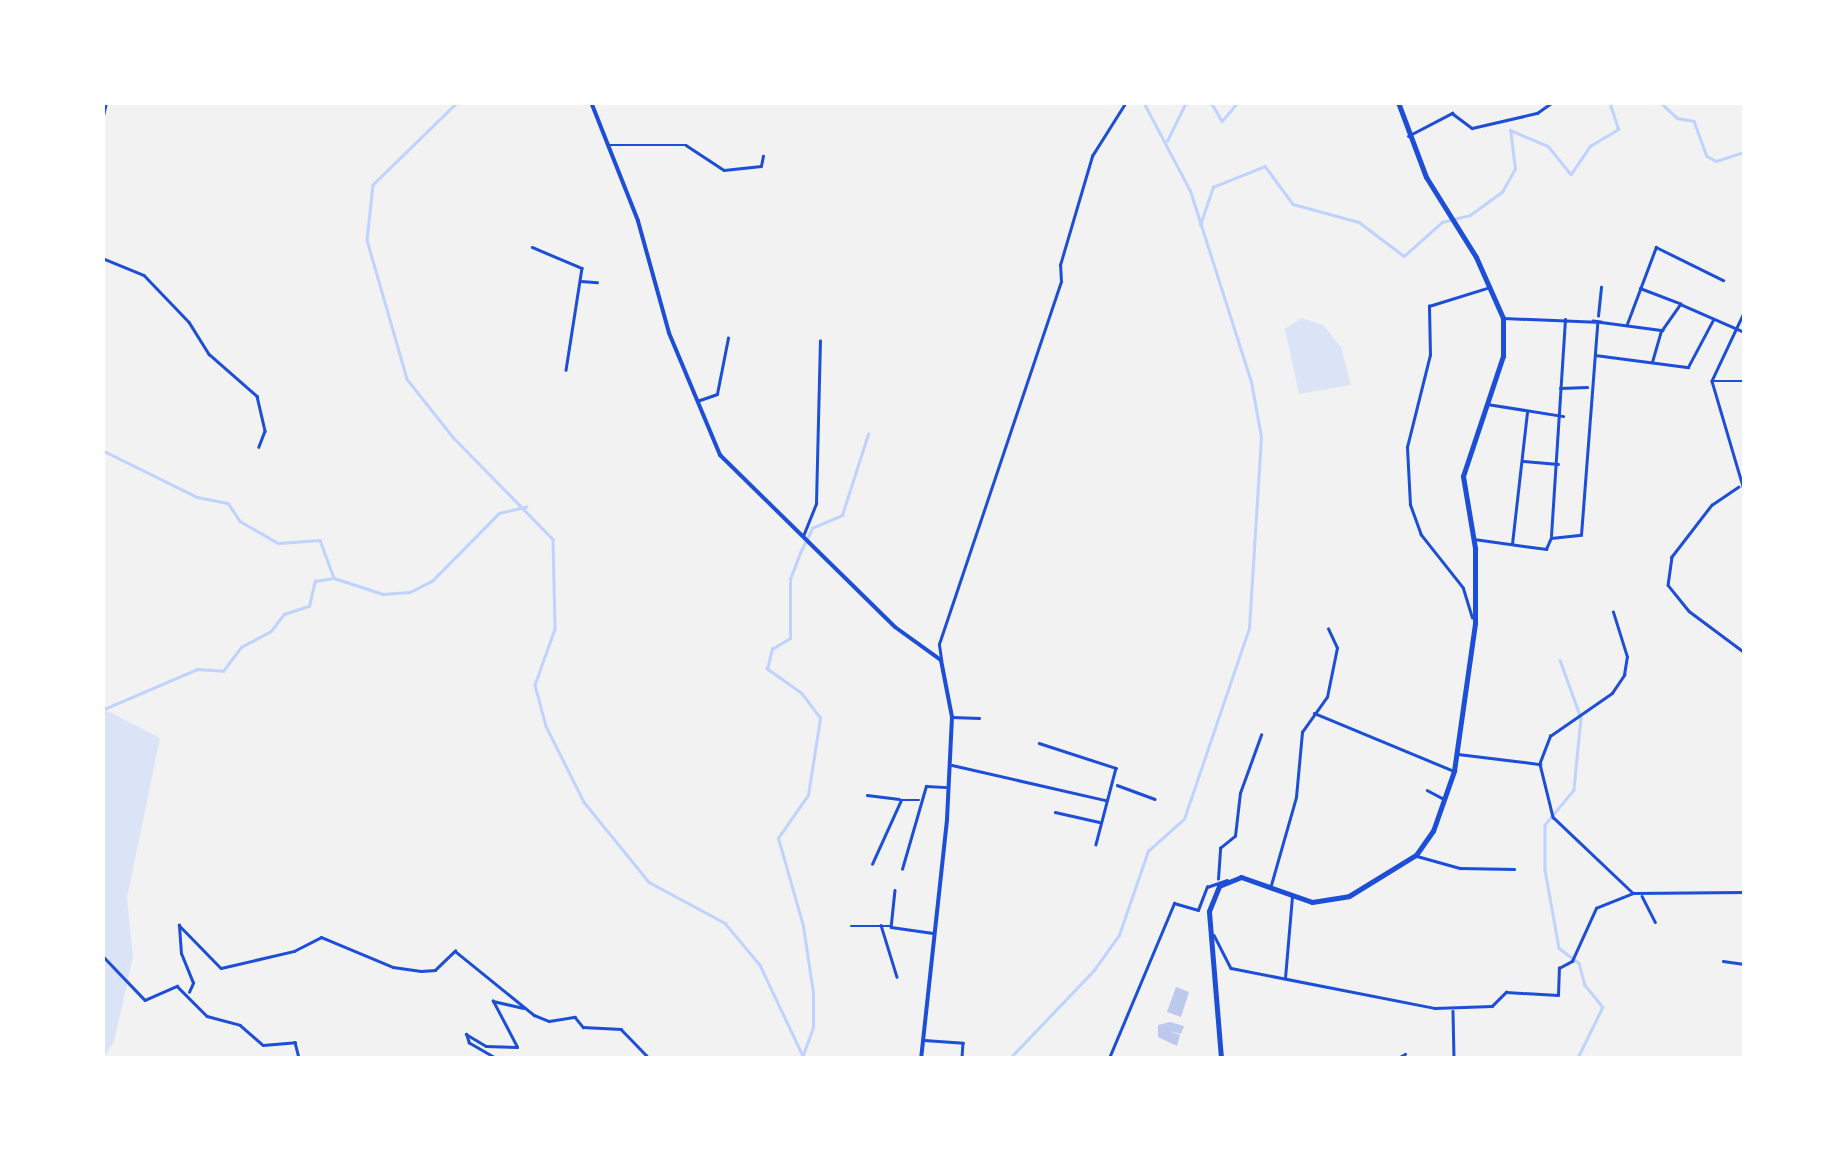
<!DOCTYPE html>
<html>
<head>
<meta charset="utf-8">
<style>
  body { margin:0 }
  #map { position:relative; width:1847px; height:1161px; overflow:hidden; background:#f2f2f2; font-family:Quicksand,sans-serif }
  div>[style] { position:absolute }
  .green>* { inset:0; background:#dbe4f7 }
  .stream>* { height:2.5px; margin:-1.25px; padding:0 1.25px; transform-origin:1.25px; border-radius:1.25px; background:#bfd3fe }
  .building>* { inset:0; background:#bdc9ec }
  .minor>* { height:2.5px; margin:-1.25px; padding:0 1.25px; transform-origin:1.25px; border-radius:1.25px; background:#1d4ed8 }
  .primary>* { height:4px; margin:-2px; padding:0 2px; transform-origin:2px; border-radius:2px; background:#1d4ed8 }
  .trunk>* { height:5px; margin:-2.5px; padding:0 2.5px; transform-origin:2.5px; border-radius:2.5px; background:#1d4ed8 }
  span { translate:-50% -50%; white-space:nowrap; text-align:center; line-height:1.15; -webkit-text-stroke:8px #fff; paint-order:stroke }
  .frame { position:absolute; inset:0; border:105px solid #fff; pointer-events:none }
</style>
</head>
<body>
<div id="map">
  <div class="green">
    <div style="clip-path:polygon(1301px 318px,1323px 325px,1341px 347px,1351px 385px,1299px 394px,1285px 329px)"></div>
    <div style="clip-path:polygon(102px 708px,160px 738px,127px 898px,133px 957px,114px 1042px,103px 1058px)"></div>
  </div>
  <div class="stream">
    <div style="left:458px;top:102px;width:119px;rotate:135.7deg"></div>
    <div style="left:373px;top:185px;width:55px;rotate:96.2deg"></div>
    <div style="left:367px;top:240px;width:145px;rotate:73.9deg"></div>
    <div style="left:407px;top:379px;width:74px;rotate:51.6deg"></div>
    <div style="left:453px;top:437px;width:143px;rotate:45.6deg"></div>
    <div style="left:553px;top:539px;width:90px;rotate:88.7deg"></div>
    <div style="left:555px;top:629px;width:59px;rotate:109.7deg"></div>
    <div style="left:535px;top:685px;width:42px;rotate:75deg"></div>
    <div style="left:546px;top:726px;width:85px;rotate:63.4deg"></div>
    <div style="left:584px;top:802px;width:103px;rotate:50.9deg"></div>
    <div style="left:649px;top:882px;width:86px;rotate:28.3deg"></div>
    <div style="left:725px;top:923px;width:55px;rotate:50.2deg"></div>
    <div style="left:760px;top:965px;width:103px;rotate:64.7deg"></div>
    <div style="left:1211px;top:102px;width:22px;rotate:60deg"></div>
    <div style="left:1222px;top:121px;width:25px;rotate:-50deg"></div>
    <div style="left:1660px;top:102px;width:23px;rotate:43deg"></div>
    <div style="left:1677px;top:118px;width:17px;rotate:10deg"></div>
    <div style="left:1694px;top:121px;width:37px;rotate:70deg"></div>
    <div style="left:1707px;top:156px;width:10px;rotate:29deg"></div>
    <div style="left:1716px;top:161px;width:29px;rotate:-18deg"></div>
    <div style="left:1167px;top:141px;width:43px;rotate:-64deg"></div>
    <div style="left:1200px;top:225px;width:40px;rotate:-71.1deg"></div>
    <div style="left:1213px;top:187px;width:56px;rotate:-22deg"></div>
    <div style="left:1265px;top:166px;width:47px;rotate:53.6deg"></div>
    <div style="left:1293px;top:204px;width:68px;rotate:15.3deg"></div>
    <div style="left:1359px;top:222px;width:56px;rotate:37.1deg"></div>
    <div style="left:1404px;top:256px;width:51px;rotate:-41.8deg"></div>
    <div style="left:1442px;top:222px;width:29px;rotate:-14deg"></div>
    <div style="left:1470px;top:215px;width:39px;rotate:-36deg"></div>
    <div style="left:1502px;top:192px;width:26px;rotate:-61deg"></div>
    <div style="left:1515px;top:169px;width:39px;rotate:-97deg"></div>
    <div style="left:1510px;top:130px;width:41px;rotate:22.8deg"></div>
    <div style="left:1548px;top:146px;width:36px;rotate:51deg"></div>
    <div style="left:1571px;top:174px;width:34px;rotate:-56deg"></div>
    <div style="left:1590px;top:146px;width:33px;rotate:-31deg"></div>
    <div style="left:1618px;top:129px;width:28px;rotate:-108deg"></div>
    <div style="left:102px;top:450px;width:106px;rotate:26.3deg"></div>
    <div style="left:197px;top:497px;width:32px;rotate:11deg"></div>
    <div style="left:228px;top:503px;width:22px;rotate:56deg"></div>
    <div style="left:240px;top:521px;width:44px;rotate:30.1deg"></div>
    <div style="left:278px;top:543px;width:42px;rotate:-4.1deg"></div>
    <div style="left:320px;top:540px;width:40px;rotate:69.8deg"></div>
    <div style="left:1560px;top:660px;width:62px;rotate:70.1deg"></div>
    <div style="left:1581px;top:718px;width:72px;rotate:95.6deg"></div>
    <div style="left:1574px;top:790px;width:45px;rotate:129.6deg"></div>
    <div style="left:1545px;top:825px;width:45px;rotate:90deg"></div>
    <div style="left:1545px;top:870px;width:79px;rotate:79.8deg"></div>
    <div style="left:1559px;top:948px;width:25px;rotate:37deg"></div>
    <div style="left:1579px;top:963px;width:23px;rotate:75deg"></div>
    <div style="left:1585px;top:985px;width:28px;rotate:51deg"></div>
    <div style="left:1603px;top:1007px;width:57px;rotate:116.1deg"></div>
    <div style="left:102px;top:710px;width:103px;rotate:-23.3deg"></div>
    <div style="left:197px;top:669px;width:26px;rotate:4deg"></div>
    <div style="left:223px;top:671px;width:30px;rotate:-53deg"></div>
    <div style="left:241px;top:647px;width:34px;rotate:-28deg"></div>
    <div style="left:271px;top:631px;width:21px;rotate:-53deg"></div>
    <div style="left:284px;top:614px;width:26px;rotate:-18deg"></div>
    <div style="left:309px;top:606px;width:26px;rotate:-77deg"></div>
    <div style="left:315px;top:581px;width:19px;rotate:-9deg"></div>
    <div style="left:334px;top:578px;width:52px;rotate:18.1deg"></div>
    <div style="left:383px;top:594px;width:27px;rotate:-4deg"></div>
    <div style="left:410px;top:592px;width:25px;rotate:-27deg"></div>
    <div style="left:432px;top:581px;width:95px;rotate:-45.4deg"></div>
    <div style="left:499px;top:513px;width:28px;rotate:-13deg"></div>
    <div style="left:803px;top:1055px;width:29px;rotate:-70deg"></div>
    <div style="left:813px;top:1028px;width:35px;rotate:-90deg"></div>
    <div style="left:813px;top:993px;width:68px;rotate:-98.5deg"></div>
    <div style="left:803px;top:926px;width:91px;rotate:-105.9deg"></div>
    <div style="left:778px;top:838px;width:52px;rotate:-55.1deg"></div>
    <div style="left:808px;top:795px;width:78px;rotate:-81.1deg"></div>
    <div style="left:820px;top:718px;width:31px;rotate:-127deg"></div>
    <div style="left:801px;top:693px;width:42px;rotate:-144.8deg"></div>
    <div style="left:767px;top:669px;width:21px;rotate:-76deg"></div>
    <div style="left:772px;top:649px;width:21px;rotate:-31deg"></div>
    <div style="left:790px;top:638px;width:59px;rotate:-90deg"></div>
    <div style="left:790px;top:579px;width:30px;rotate:-69deg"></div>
    <div style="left:801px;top:551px;width:25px;rotate:-64deg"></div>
    <div style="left:812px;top:528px;width:33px;rotate:-23deg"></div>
    <div style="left:842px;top:515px;width:85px;rotate:-72.2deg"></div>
    <div style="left:1010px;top:1058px;width:122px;rotate:-46.3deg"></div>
    <div style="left:1094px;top:970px;width:43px;rotate:-54.5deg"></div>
    <div style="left:1119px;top:935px;width:89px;rotate:-71deg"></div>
    <div style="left:1148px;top:851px;width:48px;rotate:-41.6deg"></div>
    <div style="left:1184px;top:819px;width:202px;rotate:-71.2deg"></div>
    <div style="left:1249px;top:628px;width:191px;rotate:-86.4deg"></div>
    <div style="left:1261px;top:437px;width:56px;rotate:-100.3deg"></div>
    <div style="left:1251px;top:382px;width:201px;rotate:-107.7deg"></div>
    <div style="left:1190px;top:191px;width:101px;rotate:-117.8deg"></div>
  </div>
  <div class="building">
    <div style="clip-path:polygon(1176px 987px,1189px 992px,1181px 1017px,1167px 1012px)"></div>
    <div style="clip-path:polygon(1170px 1022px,1184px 1026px,1181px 1034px,1170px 1031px,1180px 1035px,1177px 1046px,1158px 1037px,1158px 1025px)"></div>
  </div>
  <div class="minor">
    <div style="left:102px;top:120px;width:18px;rotate:-77deg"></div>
    <div style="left:1408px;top:136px;width:50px;rotate:-27.6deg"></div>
    <div style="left:1452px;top:113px;width:25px;rotate:37deg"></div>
    <div style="left:1472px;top:128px;width:67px;rotate:-13deg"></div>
    <div style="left:1537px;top:113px;width:19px;rotate:-35deg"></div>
    <div style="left:607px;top:145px;width:79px"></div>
    <div style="left:686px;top:145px;width:45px;rotate:33.3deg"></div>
    <div style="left:724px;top:170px;width:37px;rotate:-6deg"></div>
    <div style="left:761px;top:166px;width:10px;rotate:-79deg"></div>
    <div style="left:532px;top:247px;width:54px;rotate:22.8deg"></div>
    <div style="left:582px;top:268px;width:103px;rotate:98.9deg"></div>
    <div style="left:102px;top:258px;width:45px;rotate:22deg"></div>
    <div style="left:144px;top:275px;width:65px;rotate:46.2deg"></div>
    <div style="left:189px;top:322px;width:38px;rotate:58deg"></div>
    <div style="left:209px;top:354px;width:64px;rotate:41.2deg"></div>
    <div style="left:257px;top:396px;width:36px;rotate:77deg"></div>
    <div style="left:265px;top:431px;width:17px;rotate:111deg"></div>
    <div style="left:581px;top:281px;width:16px;rotate:4deg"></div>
    <div style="left:1640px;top:288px;width:42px;rotate:21deg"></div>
    <div style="left:1744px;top:313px;width:75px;rotate:115.2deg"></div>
    <div style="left:1712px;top:381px;width:114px;rotate:73.6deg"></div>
    <div style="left:1598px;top:316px;width:29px;rotate:-84deg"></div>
    <div style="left:1503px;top:318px;width:98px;rotate:2.3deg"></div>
    <div style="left:1601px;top:322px;width:8px;rotate:-173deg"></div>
    <div style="left:1601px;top:322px;width:62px;rotate:7.5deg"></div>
    <div style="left:1662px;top:330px;width:32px;rotate:-55deg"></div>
    <div style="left:1680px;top:304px;width:70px;rotate:23.6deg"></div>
    <div style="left:1627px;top:324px;width:82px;rotate:-69.4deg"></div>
    <div style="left:1656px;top:247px;width:75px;rotate:26.2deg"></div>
    <div style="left:1595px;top:355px;width:94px;rotate:7.4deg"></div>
    <div style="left:1688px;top:367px;width:53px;rotate:-62deg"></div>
    <div style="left:1652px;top:362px;width:32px;rotate:-74deg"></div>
    <div style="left:1713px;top:381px;width:31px"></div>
    <div style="left:1560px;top:388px;width:27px;rotate:-2deg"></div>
    <div style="left:697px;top:401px;width:21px;rotate:-19deg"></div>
    <div style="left:717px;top:394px;width:57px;rotate:-78.9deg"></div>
    <div style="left:1487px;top:404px;width:77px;rotate:9deg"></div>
    <div style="left:1523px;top:461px;width:35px;rotate:5deg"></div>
    <div style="left:1739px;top:487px;width:32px;rotate:146deg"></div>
    <div style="left:1712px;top:505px;width:66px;rotate:127.6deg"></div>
    <div style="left:1672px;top:557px;width:28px;rotate:98deg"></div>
    <div style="left:1668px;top:585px;width:33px;rotate:51deg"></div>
    <div style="left:1689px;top:611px;width:69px;rotate:36.7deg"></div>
    <div style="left:803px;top:536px;width:35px;rotate:-68deg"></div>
    <div style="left:816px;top:503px;width:162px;rotate:-88.6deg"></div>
    <div style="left:1551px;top:536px;width:217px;rotate:-86.3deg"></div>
    <div style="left:1474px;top:539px;width:73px;rotate:7.9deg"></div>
    <div style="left:1546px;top:549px;width:12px;rotate:-66deg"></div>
    <div style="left:1551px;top:538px;width:30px;rotate:-6deg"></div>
    <div style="left:1581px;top:535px;width:211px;rotate:-85.6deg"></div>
    <div style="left:1512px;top:544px;width:133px;rotate:-83.5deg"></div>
    <div style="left:1472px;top:618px;width:31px;rotate:-107deg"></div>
    <div style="left:1463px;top:588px;width:68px;rotate:-128.4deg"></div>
    <div style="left:1421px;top:535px;width:32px;rotate:-110deg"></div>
    <div style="left:1410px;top:505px;width:58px;rotate:-93deg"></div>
    <div style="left:1407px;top:447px;width:95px;rotate:-76deg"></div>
    <div style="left:1430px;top:355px;width:49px;rotate:-91.2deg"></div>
    <div style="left:1429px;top:306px;width:64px;rotate:-17.3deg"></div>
    <div style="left:941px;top:659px;width:15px;rotate:-98deg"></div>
    <div style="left:939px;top:644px;width:382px;rotate:-71.4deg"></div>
    <div style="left:1061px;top:282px;width:17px;rotate:-93deg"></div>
    <div style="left:1060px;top:265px;width:114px;rotate:-73.6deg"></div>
    <div style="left:1092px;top:156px;width:64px;rotate:-57.8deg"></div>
    <div style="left:1314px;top:713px;width:152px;rotate:22.5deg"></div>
    <div style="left:952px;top:717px;width:27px;rotate:2deg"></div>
    <div style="left:1039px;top:743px;width:81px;rotate:18deg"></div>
    <div style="left:1116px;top:768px;width:79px;rotate:104.7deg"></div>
    <div style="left:1458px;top:754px;width:83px;rotate:7deg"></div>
    <div style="left:1540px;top:764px;width:55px;rotate:76.2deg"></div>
    <div style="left:1553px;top:817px;width:110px;rotate:43.5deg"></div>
    <div style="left:1633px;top:893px;width:111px;rotate:-0.5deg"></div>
    <div style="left:1540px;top:762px;width:28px;rotate:-69deg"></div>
    <div style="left:1550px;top:736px;width:75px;rotate:-34.7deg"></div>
    <div style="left:1612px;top:693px;width:22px;rotate:-56deg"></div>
    <div style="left:1624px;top:675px;width:18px;rotate:-81deg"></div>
    <div style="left:1627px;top:657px;width:47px;rotate:-107.3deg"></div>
    <div style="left:952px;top:765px;width:157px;rotate:12.9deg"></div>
    <div style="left:1117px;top:785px;width:40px;rotate:20.2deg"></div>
    <div style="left:1427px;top:790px;width:19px;rotate:28deg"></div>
    <div style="left:867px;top:795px;width:32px;rotate:7deg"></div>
    <div style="left:1055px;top:812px;width:45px;rotate:12.8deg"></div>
    <div style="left:1417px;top:856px;width:45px;rotate:15.6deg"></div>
    <div style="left:1460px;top:868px;width:54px;rotate:1.1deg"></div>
    <div style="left:872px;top:864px;width:70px;rotate:-65.6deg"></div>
    <div style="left:901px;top:800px;width:18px"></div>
    <div style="left:902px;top:869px;width:86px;rotate:-73.9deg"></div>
    <div style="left:926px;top:786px;width:21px;rotate:3deg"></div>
    <div style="left:1218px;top:879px;width:31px;rotate:-86deg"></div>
    <div style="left:1220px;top:848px;width:19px;rotate:-39deg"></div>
    <div style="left:1235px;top:836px;width:43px;rotate:-83.4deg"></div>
    <div style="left:1240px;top:793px;width:62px;rotate:-70.1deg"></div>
    <div style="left:1271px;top:885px;width:91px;rotate:-74.1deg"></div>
    <div style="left:1296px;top:797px;width:65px;rotate:-84.7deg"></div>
    <div style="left:1302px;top:732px;width:43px;rotate:-54.5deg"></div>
    <div style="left:1327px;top:697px;width:50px;rotate:-78.5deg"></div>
    <div style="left:1337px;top:648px;width:21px;rotate:-115deg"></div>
    <div style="left:895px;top:890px;width:37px;rotate:96deg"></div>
    <div style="left:891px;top:927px;width:42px;rotate:8.1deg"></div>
    <div style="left:1642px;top:896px;width:29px;rotate:63deg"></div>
    <div style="left:881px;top:925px;width:54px;rotate:72.9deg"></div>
    <div style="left:851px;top:926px;width:39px"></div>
    <div style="left:1214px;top:935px;width:37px;rotate:63deg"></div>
    <div style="left:1231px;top:968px;width:208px;rotate:11.1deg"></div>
    <div style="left:1435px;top:1008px;width:57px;rotate:-2deg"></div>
    <div style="left:1492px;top:1006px;width:20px;rotate:-45deg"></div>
    <div style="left:1506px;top:992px;width:52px;rotate:3.3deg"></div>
    <div style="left:1558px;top:995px;width:27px;rotate:-88deg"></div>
    <div style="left:1559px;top:968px;width:15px;rotate:-28deg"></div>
    <div style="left:1572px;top:961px;width:58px;rotate:-65.6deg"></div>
    <div style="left:1596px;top:908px;width:40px;rotate:-22deg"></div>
    <div style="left:102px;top:955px;width:62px;rotate:46.3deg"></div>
    <div style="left:145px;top:1000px;width:35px;rotate:-24deg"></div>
    <div style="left:177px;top:986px;width:42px;rotate:45deg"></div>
    <div style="left:207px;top:1016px;width:34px;rotate:15deg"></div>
    <div style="left:240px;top:1025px;width:30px;rotate:41deg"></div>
    <div style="left:263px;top:1045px;width:32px;rotate:-5deg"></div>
    <div style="left:295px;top:1042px;width:16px;rotate:76deg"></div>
    <div style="left:1723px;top:961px;width:21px;rotate:8deg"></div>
    <div style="left:1285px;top:978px;width:81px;rotate:-85.1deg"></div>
    <div style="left:189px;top:992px;width:10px;rotate:-66deg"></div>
    <div style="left:193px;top:983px;width:31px;rotate:-112deg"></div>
    <div style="left:181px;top:954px;width:29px;rotate:-94deg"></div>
    <div style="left:179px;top:925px;width:60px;rotate:45.7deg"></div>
    <div style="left:221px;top:968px;width:75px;rotate:-13.1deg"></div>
    <div style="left:294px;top:951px;width:30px;rotate:-27deg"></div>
    <div style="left:321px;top:937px;width:78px;rotate:22.6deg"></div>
    <div style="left:393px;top:967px;width:28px;rotate:8deg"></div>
    <div style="left:421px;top:971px;width:14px;rotate:-4deg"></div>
    <div style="left:435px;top:970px;width:28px;rotate:-44deg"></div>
    <div style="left:455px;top:951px;width:102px;rotate:39deg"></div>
    <div style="left:534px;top:1015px;width:16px;rotate:22deg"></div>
    <div style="left:549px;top:1021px;width:26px;rotate:-9deg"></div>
    <div style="left:575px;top:1017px;width:13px;rotate:51deg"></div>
    <div style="left:583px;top:1027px;width:38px;rotate:3deg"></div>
    <div style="left:621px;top:1029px;width:40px;rotate:46deg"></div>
    <div style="left:1453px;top:1011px;width:47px;rotate:88.8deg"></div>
    <div style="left:924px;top:1040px;width:39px;rotate:4deg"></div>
    <div style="left:963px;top:1043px;width:15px;rotate:94deg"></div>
    <div style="left:495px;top:1058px;width:30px;rotate:-150deg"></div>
    <div style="left:469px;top:1043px;width:9px;rotate:-108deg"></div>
    <div style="left:466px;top:1034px;width:23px;rotate:31deg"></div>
    <div style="left:486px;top:1046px;width:31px;rotate:2deg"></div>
    <div style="left:517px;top:1047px;width:52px;rotate:-117.6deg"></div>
    <div style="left:493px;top:1001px;width:31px;rotate:13deg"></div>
    <div style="left:1109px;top:1058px;width:168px;rotate:-67.2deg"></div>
    <div style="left:1174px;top:903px;width:25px;rotate:16deg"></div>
    <div style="left:1198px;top:910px;width:25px;rotate:-69deg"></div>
    <div style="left:1207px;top:887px;width:21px;rotate:-19deg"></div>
    <div style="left:1398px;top:1058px;width:8px;rotate:-30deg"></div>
  </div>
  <div class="primary">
    <div style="left:591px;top:102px;width:128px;rotate:68.4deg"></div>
    <div style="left:638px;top:221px;width:116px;rotate:74.5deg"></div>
    <div style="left:669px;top:333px;width:132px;rotate:67.3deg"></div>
    <div style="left:720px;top:455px;width:245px;rotate:44.5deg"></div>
    <div style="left:895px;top:627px;width:57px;rotate:35.7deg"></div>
    <div style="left:941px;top:660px;width:58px;rotate:79.1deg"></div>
    <div style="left:952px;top:717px;width:103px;rotate:92.8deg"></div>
    <div style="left:947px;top:820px;width:239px;rotate:96.2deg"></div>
  </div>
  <div class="trunk">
    <div style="left:1221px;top:1058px;width:147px;rotate:-94.7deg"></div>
    <div style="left:1209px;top:911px;width:27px;rotate:-68deg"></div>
    <div style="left:1219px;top:886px;width:24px;rotate:-22deg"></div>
    <div style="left:1241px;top:877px;width:75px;rotate:19.4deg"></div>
    <div style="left:1312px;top:902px;width:37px;rotate:-9deg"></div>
    <div style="left:1349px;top:896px;width:79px;rotate:-31.5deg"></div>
    <div style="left:1416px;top:855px;width:29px;rotate:-55deg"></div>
    <div style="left:1433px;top:831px;width:64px;rotate:-70.7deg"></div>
    <div style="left:1454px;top:771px;width:149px;rotate:-81.9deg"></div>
    <div style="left:1475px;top:623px;width:75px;rotate:-90deg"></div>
    <div style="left:1475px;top:548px;width:73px;rotate:-99.5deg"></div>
    <div style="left:1463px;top:476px;width:126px;rotate:-71.6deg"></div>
    <div style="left:1503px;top:356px;width:38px;rotate:-90deg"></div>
    <div style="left:1503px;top:318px;width:67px;rotate:-113.9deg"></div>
    <div style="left:1476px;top:257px;width:94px;rotate:-122deg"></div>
    <div style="left:1426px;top:177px;width:80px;rotate:-110.5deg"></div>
  </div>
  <div class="frame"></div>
</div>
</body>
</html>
